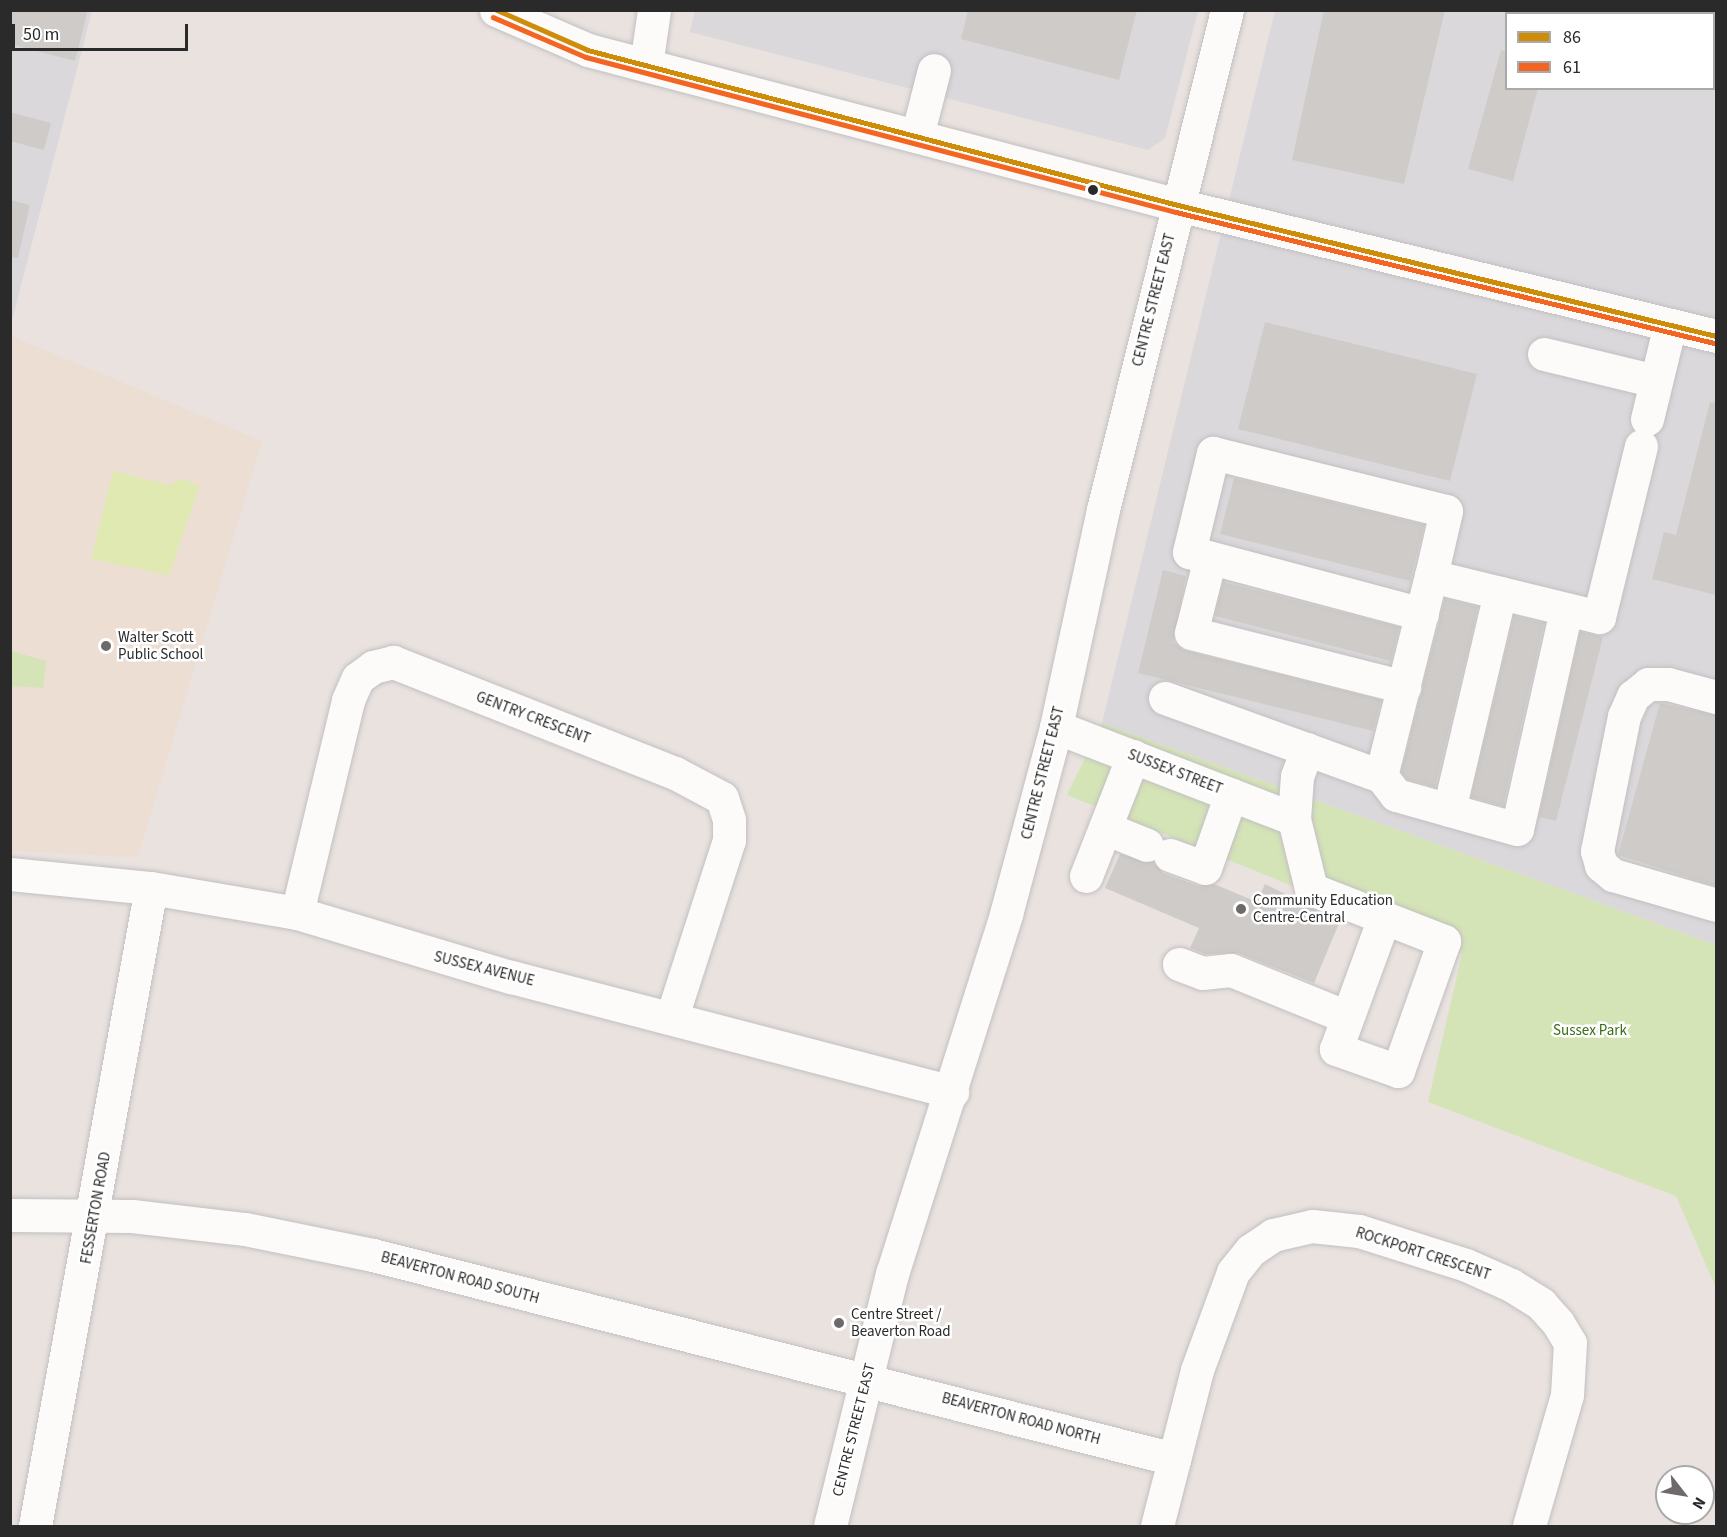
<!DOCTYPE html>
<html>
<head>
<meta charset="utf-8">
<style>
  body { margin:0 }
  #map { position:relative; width:1727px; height:1537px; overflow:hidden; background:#e9e2df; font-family:"Source Sans 3",sans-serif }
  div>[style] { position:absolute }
  .industrial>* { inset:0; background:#dbd8db }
  .education>* { inset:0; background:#ecded3 }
  .green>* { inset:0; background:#d4e4b6 }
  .pitch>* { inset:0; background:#e1e9b3 }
  .building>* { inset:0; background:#cfcbc8 }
  .roads { filter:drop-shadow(0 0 2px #c2c0c1) drop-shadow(0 0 2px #c2c0c1) }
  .minor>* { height:33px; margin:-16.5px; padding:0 16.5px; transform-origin:16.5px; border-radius:16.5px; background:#fcfbfa }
  .bus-1>* { height:4.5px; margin:-2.25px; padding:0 2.25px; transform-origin:2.25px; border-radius:2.25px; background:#ce8d08 }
  .bus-2>* { height:4.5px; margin:-2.25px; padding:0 2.25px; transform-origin:2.25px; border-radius:2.25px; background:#f26522 }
  .dots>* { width:16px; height:16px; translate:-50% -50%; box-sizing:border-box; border:3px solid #fff; border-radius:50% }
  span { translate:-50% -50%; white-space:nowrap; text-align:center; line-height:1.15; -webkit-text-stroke:5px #fff; paint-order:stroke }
  .street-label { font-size:15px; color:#2a2a2a }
  .poi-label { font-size:15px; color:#2a2a2a }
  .left { translate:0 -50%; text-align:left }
  .park-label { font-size:15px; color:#3a6b16 }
  .frame { position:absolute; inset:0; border:12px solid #2a2a2a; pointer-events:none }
  .legend { position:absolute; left:1505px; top:12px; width:210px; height:78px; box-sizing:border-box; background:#fff; border:2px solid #aaa; margin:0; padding:8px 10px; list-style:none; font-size:18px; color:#2a2a2a }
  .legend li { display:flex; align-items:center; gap:12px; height:30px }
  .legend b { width:30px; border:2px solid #aaa }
  .north { position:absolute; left:1655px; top:1465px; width:60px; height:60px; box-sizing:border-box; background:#fff; border:2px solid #aaa; border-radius:50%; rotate:121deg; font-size:16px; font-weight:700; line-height:24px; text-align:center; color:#2a2a2a }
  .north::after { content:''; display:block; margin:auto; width:21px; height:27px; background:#6d6a69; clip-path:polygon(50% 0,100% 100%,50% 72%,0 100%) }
  .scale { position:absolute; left:12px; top:24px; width:176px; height:27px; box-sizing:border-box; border:3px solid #2a2a2a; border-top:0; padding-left:8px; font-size:18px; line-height:21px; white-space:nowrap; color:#2a2a2a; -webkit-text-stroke:4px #fff; paint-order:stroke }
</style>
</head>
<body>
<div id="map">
  <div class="industrial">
    <div style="clip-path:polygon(695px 10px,1198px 11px,1165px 138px,1148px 150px,690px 32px)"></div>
    <div style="clip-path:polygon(11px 11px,92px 11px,11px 324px)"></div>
    <div style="clip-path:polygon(evenodd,1275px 11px,1716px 11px,1716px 945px,1102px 723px,1275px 11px,1506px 14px,1714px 14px,1714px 88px,1506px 88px,1506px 14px)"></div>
  </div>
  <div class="education">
    <div style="clip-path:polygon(11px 336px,262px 441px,138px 857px,11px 851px)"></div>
  </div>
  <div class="green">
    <div style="clip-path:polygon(11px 651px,46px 661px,43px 688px,11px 686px)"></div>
    <div style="clip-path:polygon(1102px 723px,1716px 945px,1716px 1288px,1676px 1196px,1428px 1102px,1462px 954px,1067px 795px)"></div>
  </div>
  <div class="pitch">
    <div style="clip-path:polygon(113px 471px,169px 485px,181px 479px,200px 485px,169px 575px,91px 559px)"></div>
  </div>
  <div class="building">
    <div style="clip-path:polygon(10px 10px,88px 10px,75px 61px,10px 44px)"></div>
    <div style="clip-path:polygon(968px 10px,1137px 10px,1119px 80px,961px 39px)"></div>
    <div style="clip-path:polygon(1324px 10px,1445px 10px,1404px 184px,1292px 160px)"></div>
    <div style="clip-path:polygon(1501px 50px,1506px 51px,1506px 88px,1538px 88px,1513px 181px,1468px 169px)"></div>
    <div style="clip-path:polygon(10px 112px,51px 123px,44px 150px,10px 141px)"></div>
    <div style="clip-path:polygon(10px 200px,30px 205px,18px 258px,10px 257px)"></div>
    <div style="clip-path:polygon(1265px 322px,1477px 374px,1450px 481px,1238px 429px)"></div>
    <div style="clip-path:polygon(1710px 402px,1716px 403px,1716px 595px,1652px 579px,1664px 532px,1676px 535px)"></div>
    <div style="clip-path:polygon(1234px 478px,1424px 525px,1410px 581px,1220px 534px)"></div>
    <div style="clip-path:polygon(1163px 570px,1186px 576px,1173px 643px,1186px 651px,1381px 700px,1373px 731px,1138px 673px)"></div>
    <div style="clip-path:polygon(1223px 582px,1399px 627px,1391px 661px,1215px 616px)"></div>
    <div style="clip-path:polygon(1445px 599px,1478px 607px,1435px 787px,1407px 779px,1401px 772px)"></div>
    <div style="clip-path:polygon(1514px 616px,1544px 623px,1503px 806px,1471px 797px)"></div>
    <div style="clip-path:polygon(1580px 632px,1603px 637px,1556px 821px,1539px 817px)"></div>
    <div style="clip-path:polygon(1660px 703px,1716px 715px,1716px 886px,1618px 855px)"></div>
    <div style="clip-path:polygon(1120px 854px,1153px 862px,1163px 873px,1198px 886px,1214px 884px,1257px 902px,1265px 884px,1340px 921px,1314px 983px,1238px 953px,1205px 954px,1190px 948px,1199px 928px,1105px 888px)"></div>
  </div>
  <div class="roads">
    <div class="minor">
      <div style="left:496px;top:10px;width:100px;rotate:23.5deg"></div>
      <div style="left:588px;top:50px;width:610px;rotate:14.72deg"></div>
      <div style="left:1178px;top:205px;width:554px;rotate:13.68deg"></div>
      <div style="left:646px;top:65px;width:56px;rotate:-81.7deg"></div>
      <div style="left:917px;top:136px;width:68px;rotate:-75.6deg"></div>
      <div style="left:1544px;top:354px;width:115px;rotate:13.6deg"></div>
      <div style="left:1647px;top:419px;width:97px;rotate:-76.3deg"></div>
      <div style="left:1210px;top:558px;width:77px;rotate:104.2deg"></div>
      <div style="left:1191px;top:633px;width:220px;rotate:14.2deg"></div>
      <div style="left:1566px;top:610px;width:224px;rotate:102.6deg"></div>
      <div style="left:1517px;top:829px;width:126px;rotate:-164.3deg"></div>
      <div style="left:1396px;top:795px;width:24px;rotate:-128deg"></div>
      <div style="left:1381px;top:776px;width:206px;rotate:-76deg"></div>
      <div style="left:1431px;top:576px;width:173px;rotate:13.7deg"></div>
      <div style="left:1599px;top:617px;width:176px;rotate:-76.2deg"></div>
      <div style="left:1422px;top:614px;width:241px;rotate:-165.1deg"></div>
      <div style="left:1189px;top:552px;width:102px;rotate:-76.4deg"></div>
      <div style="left:1213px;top:453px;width:240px;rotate:14deg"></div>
      <div style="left:1446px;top:511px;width:67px;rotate:103deg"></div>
      <div style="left:1716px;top:697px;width:50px;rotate:-164.8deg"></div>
      <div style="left:1668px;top:684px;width:20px;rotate:180deg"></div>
      <div style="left:1648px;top:684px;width:19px;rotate:141deg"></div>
      <div style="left:1633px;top:696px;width:22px;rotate:114deg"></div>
      <div style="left:1624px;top:716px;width:138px;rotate:101.3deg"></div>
      <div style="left:1597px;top:851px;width:15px;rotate:74deg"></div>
      <div style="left:1601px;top:865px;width:16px;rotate:40deg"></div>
      <div style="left:1613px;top:875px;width:107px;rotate:16.2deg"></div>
      <div style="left:1165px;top:698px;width:230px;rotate:19.9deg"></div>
      <div style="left:1056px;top:727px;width:255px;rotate:21.1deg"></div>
      <div style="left:1307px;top:749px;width:29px;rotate:110deg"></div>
      <div style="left:1297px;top:776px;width:43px;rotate:94deg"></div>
      <div style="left:1294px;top:819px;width:72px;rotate:76.3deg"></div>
      <div style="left:1311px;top:889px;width:143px;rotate:21.4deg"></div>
      <div style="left:1444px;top:941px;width:138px;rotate:109.5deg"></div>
      <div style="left:1398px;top:1071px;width:66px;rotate:-160.5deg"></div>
      <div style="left:1336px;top:1049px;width:140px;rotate:-69.9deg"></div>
      <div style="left:1449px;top:810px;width:223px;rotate:-76.8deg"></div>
      <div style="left:1105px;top:828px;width:45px;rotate:22deg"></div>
      <div style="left:1170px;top:855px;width:37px;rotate:20deg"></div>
      <div style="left:1205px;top:868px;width:78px;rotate:-70.6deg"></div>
      <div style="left:10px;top:874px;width:142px;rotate:5.7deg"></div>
      <div style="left:151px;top:888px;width:148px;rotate:9.7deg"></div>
      <div style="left:297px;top:913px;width:223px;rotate:16.7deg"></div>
      <div style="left:511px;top:977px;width:456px;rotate:14.6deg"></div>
      <div style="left:1086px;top:876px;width:129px;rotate:-68.6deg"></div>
      <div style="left:297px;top:913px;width:219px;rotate:-76.5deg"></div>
      <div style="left:348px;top:700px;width:24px;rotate:-66deg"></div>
      <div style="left:358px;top:678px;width:19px;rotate:-36deg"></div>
      <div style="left:373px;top:667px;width:21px;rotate:-14deg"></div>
      <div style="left:393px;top:662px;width:303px;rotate:21.5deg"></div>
      <div style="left:675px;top:773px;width:53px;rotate:28deg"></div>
      <div style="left:722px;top:798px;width:23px;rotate:72deg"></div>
      <div style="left:729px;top:820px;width:20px;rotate:90deg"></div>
      <div style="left:729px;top:840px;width:185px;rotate:107.9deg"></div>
      <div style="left:1179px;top:964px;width:25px;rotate:21deg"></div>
      <div style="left:1202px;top:973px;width:29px;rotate:-6deg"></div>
      <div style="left:1231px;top:970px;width:125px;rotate:22.1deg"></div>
      <div style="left:10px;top:1215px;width:122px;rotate:0.5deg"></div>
      <div style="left:132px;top:1216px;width:114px;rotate:6.6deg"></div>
      <div style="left:245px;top:1229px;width:131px;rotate:11.5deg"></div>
      <div style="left:373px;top:1255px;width:827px;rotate:14.29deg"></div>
      <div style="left:35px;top:1526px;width:648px;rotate:-79.7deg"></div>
      <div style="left:830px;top:1526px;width:260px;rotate:-76.2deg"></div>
      <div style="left:892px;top:1274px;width:378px;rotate:-72.4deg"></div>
      <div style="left:1006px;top:914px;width:194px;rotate:-75deg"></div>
      <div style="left:1056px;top:727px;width:222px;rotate:-77.8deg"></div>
      <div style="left:1103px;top:510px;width:515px;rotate:-76.07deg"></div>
      <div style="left:1157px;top:1526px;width:161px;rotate:-75.6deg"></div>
      <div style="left:1197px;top:1370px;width:104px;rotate:-69.8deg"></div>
      <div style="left:1233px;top:1272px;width:28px;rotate:-51deg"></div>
      <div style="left:1251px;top:1250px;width:27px;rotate:-34deg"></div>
      <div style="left:1273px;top:1235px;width:40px;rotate:-13deg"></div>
      <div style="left:1312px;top:1226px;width:47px;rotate:6.1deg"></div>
      <div style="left:1359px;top:1231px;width:112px;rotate:17.6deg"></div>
      <div style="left:1466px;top:1265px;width:49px;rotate:24deg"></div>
      <div style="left:1511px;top:1285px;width:36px;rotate:32deg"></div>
      <div style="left:1541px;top:1304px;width:25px;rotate:48deg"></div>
      <div style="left:1558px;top:1323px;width:23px;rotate:59deg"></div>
      <div style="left:1570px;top:1343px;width:52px;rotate:93.3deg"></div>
      <div style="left:1567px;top:1395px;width:136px;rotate:106.2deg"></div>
    </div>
  </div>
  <div class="bus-1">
    <div style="left:497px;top:10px;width:99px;rotate:23.7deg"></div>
    <div style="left:588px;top:50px;width:610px;rotate:14.72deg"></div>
    <div style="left:1178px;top:205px;width:554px;rotate:13.68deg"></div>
  </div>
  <div class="bus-2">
    <div style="left:493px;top:17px;width:101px;rotate:23.3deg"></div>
    <div style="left:586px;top:57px;width:610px;rotate:14.72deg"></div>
    <div style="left:1176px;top:212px;width:554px;rotate:13.68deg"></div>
  </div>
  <div class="dots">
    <div style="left:1093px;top:190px;background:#2a2a2a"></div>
    <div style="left:106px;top:646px;background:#6d6a69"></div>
    <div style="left:1241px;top:909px;background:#6d6a69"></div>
    <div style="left:839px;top:1323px;background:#6d6a69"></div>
  </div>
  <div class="street-label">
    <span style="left:1154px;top:300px;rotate:-76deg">CENTRE STREET EAST</span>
    <span style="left:533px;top:718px;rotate:21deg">GENTRY CRESCENT</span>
    <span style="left:1175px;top:772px;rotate:21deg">SUSSEX STREET</span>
    <span style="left:1043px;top:773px;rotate:-76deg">CENTRE STREET EAST</span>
    <span style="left:484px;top:969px;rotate:14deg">SUSSEX AVENUE</span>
    <span style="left:96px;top:1208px;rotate:-80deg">FESSERTON ROAD</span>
    <span style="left:1423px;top:1254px;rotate:18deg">ROCKPORT CRESCENT</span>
    <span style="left:460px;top:1278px;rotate:15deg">BEAVERTON ROAD SOUTH</span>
    <span style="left:1021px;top:1419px;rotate:15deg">BEAVERTON ROAD NORTH</span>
    <span style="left:854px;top:1430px;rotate:-76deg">CENTRE STREET EAST</span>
  </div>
  <div class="poi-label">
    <span class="left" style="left:118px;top:646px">Walter Scott<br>Public School</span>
    <span class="left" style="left:1253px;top:909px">Community Education<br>Centre-Central</span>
    <span class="left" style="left:851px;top:1323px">Centre Street /<br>Beaverton Road</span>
  </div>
  <div class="park-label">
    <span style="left:1590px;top:1031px">Sussex Park</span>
  </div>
  <div class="frame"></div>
  <ul class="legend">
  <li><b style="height:8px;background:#ce8d08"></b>86</li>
  <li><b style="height:8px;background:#f26522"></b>61</li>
  </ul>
  <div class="north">N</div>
  <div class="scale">50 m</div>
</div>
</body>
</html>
